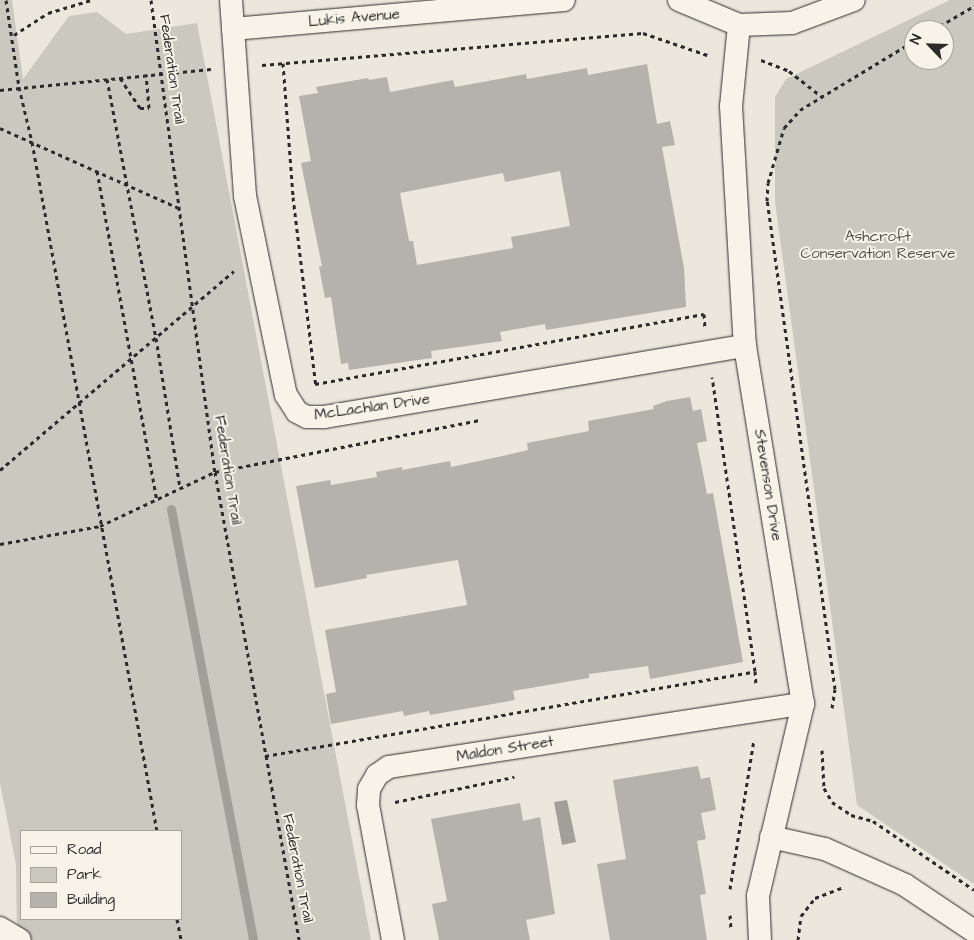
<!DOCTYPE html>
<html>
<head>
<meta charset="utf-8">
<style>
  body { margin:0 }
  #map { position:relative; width:974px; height:940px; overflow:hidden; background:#ebe7dd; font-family:"Architects Daughter",sans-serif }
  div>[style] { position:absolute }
  .green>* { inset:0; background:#cbc8bf }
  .water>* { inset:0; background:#a29f98 }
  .stream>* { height:9px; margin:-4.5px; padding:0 4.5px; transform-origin:4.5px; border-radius:4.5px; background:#a29f98 }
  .building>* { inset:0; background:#b5b2ab }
  .path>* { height:3px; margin-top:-1.5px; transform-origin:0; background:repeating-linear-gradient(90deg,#2b2b2b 0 4px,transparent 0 8px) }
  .roads { filter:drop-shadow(0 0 1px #2b2b2b) drop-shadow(0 0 1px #2b2b2b) }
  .minor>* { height:22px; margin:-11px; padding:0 11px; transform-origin:11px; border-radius:11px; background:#f7f3e8 }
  span { translate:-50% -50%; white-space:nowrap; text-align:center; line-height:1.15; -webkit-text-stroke:4px #f7f3e8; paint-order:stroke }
  .street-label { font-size:15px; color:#2b2b2b }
  .park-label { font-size:15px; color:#535250 }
  .legend { position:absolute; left:20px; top:830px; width:162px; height:90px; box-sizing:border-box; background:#f7f3e8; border:1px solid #a5a39c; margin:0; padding:6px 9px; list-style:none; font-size:15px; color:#2b2b2b }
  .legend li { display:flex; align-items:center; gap:10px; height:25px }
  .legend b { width:25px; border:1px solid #a5a39c }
  .north { position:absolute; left:904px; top:20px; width:50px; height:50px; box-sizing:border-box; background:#f7f3e8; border:1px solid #a5a39c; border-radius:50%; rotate:294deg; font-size:14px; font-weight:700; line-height:20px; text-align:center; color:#2b2b2b }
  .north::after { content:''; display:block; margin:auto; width:18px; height:22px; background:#2b2b2b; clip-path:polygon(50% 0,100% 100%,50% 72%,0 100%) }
</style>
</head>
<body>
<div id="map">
  <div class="green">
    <div style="clip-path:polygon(evenodd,0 0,12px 0,23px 79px,69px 16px,97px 12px,126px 34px,197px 23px,371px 940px,17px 940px,16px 865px,0 783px,0 0,21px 831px,181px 831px,181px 919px,21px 919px,21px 831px)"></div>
    <div style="clip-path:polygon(evenodd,950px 0,974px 0,974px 884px,857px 805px,775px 202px,775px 97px,786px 79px,950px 0,914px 30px,944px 30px,944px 60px,914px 60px,914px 30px)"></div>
  </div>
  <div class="water">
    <div style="clip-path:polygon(567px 800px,576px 842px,562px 845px,554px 802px)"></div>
  </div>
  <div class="stream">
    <div style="left:171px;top:509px;width:439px;rotate:79.2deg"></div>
  </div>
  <div class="building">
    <div style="clip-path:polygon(evenodd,647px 64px,657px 124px,670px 121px,675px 145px,662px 147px,684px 268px,686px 307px,546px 330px,545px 324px,500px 332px,502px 341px,431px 351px,432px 358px,349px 370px,348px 363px,341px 364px,331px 297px,325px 298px,319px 267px,322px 266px,301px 163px,311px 161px,299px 96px,318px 93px,316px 87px,368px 78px,369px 80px,387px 77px,390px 92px,453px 80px,455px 87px,526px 74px,527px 79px,587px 68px,588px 75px,647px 64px,560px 171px,570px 226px,511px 237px,513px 248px,417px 265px,413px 241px,409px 241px,400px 193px,503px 173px,505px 182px,560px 171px)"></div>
    <div style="clip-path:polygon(690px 397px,693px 411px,701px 409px,707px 441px,697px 443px,707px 494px,713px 493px,743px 662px,650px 679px,648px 666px,589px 674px,589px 678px,513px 691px,515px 700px,430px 715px,429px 711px,404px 716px,403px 711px,331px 724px,326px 694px,336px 692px,325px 630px,467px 605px,458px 560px,366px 575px,367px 578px,315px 588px,296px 486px,330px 480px,331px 485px,377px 477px,376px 472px,402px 467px,402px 470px,450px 461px,451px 467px,507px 455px,528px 450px,527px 443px,589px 431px,588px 421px,654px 409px,653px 406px,667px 401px)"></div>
    <div style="clip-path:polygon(698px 766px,701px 779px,710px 777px,716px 810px,701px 813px,706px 839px,697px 841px,706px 894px,700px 895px,707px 940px,610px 940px,597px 864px,626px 859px,613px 780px)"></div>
    <div style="clip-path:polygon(520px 803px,523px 821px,540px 817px,555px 914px,526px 920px,530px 940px,439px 940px,432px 904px,447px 901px,431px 819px)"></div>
  </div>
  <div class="path">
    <div style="left:6px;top:0;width:88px;rotate:81.5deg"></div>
    <div style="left:19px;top:87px;width:57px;rotate:76.7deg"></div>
    <div style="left:32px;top:142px;width:700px;rotate:79.72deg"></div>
    <div style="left:151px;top:0;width:476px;rotate:82.3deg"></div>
    <div style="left:215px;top:472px;width:475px;rotate:79.8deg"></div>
    <div style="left:933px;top:30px;width:48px;rotate:-30.3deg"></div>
    <div style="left:14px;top:35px;width:40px;rotate:-32.9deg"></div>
    <div style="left:48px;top:13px;width:45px;rotate:-16.8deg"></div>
    <div style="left:761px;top:60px;width:30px;rotate:21deg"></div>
    <div style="left:789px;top:71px;width:41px;rotate:38deg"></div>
    <div style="left:283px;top:63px;width:134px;rotate:85.7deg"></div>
    <div style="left:293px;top:197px;width:190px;rotate:83.1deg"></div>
    <div style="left:262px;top:65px;width:382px;rotate:-4.8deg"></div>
    <div style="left:643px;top:33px;width:71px;rotate:18.9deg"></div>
    <div style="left:120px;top:78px;width:36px;rotate:56deg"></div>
    <div style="left:140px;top:108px;width:9px"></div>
    <div style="left:149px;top:108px;width:34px;rotate:-95deg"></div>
    <div style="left:107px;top:79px;width:264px;rotate:79.3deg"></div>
    <div style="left:156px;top:338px;width:152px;rotate:80.9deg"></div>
    <div style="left:0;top:90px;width:212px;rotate:-5.7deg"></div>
    <div style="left:0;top:128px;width:198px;rotate:24.1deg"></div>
    <div style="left:97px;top:171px;width:335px;rotate:79.7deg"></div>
    <div style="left:315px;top:384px;width:395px;rotate:-10.2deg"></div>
    <div style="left:704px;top:314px;width:13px;rotate:86deg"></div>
    <div style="left:0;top:470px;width:307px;rotate:-40.4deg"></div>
    <div style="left:0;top:544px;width:102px;rotate:-10.2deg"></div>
    <div style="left:100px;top:526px;width:127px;rotate:-25.2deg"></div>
    <div style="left:215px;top:472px;width:271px;rotate:-11.1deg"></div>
    <div style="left:755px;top:671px;width:14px;rotate:86deg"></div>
    <div style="left:832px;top:708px;width:19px;rotate:-81deg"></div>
    <div style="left:835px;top:689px;width:493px;rotate:-97.9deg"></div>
    <div style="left:767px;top:201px;width:18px;rotate:-87deg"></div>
    <div style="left:768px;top:183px;width:57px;rotate:-73.8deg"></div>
    <div style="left:784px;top:128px;width:24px;rotate:-48deg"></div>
    <div style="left:800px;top:110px;width:133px;rotate:-31.2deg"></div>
    <div style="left:822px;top:750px;width:38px;rotate:87deg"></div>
    <div style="left:824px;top:788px;width:16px;rotate:60deg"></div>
    <div style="left:832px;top:802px;width:23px;rotate:34deg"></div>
    <div style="left:851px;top:815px;width:23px;rotate:15deg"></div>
    <div style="left:873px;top:821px;width:122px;rotate:34.3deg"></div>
    <div style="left:265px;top:756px;width:497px;rotate:-9.8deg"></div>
    <div style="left:755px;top:671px;width:297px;rotate:-98.3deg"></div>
    <div style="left:395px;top:802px;width:122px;rotate:-11.9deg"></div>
    <div style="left:730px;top:889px;width:152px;rotate:-80.9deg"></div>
    <div style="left:730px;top:915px;width:13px;rotate:86deg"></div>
    <div style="left:177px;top:919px;width:21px;rotate:79deg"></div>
    <div style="left:798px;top:940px;width:24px;rotate:-83deg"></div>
    <div style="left:801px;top:916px;width:23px;rotate:-52deg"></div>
    <div style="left:815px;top:898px;width:31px;rotate:-21deg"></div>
  </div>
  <div class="roads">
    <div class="minor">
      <div style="left:231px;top:0;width:196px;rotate:85.9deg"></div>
      <div style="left:245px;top:196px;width:203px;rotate:78.4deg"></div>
      <div style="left:286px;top:395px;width:20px;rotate:57deg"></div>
      <div style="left:297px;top:412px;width:11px;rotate:27deg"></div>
      <div style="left:307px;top:417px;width:17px"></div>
      <div style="left:324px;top:417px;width:427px;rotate:-9.6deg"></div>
      <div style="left:679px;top:0;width:65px;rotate:22.6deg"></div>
      <div style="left:739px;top:25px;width:53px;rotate:-2.2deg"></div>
      <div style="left:792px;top:23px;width:66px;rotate:-20.4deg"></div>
      <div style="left:739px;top:25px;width:81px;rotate:95.6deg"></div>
      <div style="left:731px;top:106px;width:240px;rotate:86.7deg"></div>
      <div style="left:745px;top:346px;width:363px;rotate:80.8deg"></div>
      <div style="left:803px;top:704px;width:197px;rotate:103.2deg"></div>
      <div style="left:758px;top:896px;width:44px;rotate:87.4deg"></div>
      <div style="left:233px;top:29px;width:332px;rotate:-5deg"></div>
      <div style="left:771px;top:837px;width:55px;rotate:12.5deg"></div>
      <div style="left:825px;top:849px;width:88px;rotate:24.2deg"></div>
      <div style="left:905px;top:885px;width:83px;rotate:33.7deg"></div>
      <div style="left:0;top:928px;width:23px;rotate:31deg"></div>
      <div style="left:393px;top:940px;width:137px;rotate:-100.5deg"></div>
      <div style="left:368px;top:805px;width:16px;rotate:-86deg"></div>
      <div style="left:369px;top:789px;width:16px;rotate:-60deg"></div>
      <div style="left:377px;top:775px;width:14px;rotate:-34deg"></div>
      <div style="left:389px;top:767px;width:419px;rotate:-8.7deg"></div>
    </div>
  </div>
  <div class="street-label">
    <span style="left:354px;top:18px;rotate:-5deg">Lukis Avenue</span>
    <span style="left:172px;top:69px;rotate:82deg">Federation Trail</span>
    <span style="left:372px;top:407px;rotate:-8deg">McLachlan Drive</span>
    <span style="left:228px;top:470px;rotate:81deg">Federation Trail</span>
    <span style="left:768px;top:485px;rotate:81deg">Stevenson Drive</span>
    <span style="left:505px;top:749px;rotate:-9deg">Maldon Street</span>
    <span style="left:298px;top:868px;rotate:79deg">Federation Trail</span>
  </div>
  <div class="park-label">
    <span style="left:878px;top:245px">Ashcroft<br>Conservation Reserve</span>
  </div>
  <ul class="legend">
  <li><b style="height:6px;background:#f7f3e8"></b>Road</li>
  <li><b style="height:14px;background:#cbc8bf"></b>Park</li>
  <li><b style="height:14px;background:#b5b2ab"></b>Building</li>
  </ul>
  <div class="north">N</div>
</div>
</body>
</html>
